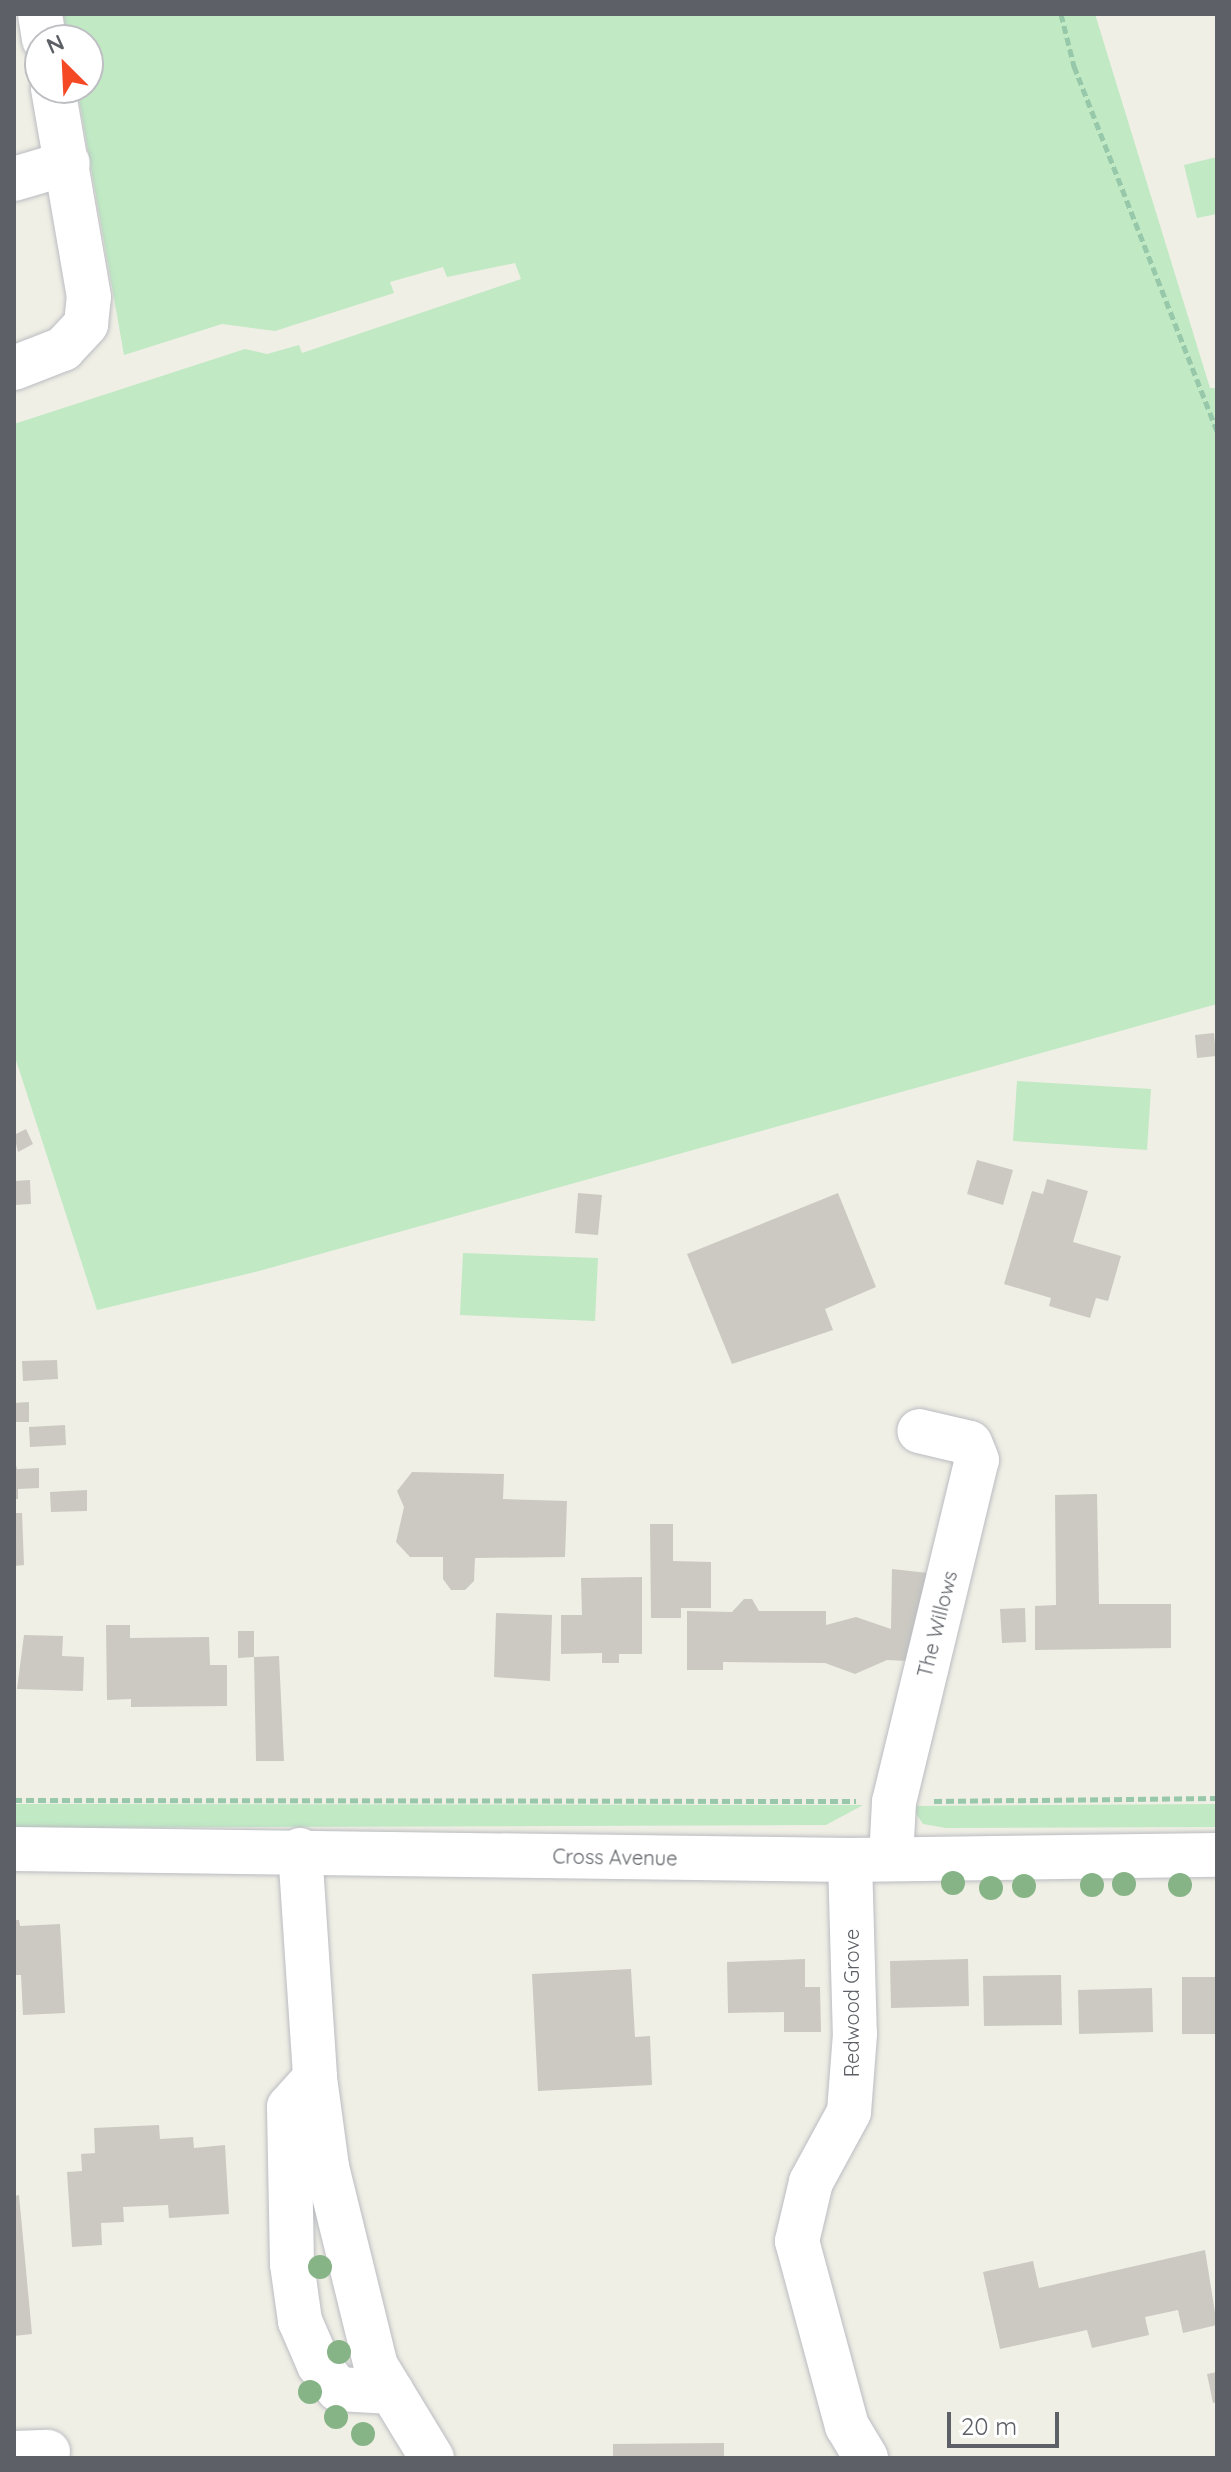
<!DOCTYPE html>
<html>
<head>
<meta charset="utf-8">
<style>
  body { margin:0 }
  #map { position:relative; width:1231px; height:2472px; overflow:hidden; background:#f0efe5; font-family:Quicksand,sans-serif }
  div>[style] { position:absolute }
  .green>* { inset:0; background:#c0e9c4 }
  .building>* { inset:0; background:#cbc9c2 }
  .path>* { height:5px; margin-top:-2.5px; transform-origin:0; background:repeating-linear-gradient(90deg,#97c8a9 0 8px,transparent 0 12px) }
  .roads { filter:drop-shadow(0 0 2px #babcc2) drop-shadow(0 0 2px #babcc2) }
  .minor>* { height:44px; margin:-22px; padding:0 22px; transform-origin:22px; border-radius:22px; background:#fff }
  .trees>* { width:24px; height:24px; margin:-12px; border-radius:50%; background:#86b487 }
  span { translate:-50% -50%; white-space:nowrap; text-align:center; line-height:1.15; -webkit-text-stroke:8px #fff; paint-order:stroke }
  .street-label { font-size:20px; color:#5d6066 }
  .frame { position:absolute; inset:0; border:16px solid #5d6066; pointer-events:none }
  .north { position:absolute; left:24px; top:24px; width:80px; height:80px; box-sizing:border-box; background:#fff; border:2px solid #bebfc2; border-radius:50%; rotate:336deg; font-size:22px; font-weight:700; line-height:32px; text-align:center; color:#5d6066 }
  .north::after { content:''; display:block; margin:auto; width:28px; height:36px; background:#f54926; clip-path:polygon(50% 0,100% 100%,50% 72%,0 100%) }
  .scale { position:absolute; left:947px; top:2412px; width:112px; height:36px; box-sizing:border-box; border:4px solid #5d6066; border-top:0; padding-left:10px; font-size:24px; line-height:28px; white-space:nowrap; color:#5d6066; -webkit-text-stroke:6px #fff; paint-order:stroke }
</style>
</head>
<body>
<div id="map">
  <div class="green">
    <div style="clip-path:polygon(63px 14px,1095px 14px,1210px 388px,1217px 388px,1217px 1004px,259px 1271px,97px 1310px,14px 1054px,14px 424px,245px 349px,267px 354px,299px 345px,302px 353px,521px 279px,515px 263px,447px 277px,443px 267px,390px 282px,394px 293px,275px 331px,222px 324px,124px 355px,77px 88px,88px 88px,88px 40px,68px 40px)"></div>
    <div style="clip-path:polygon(1217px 157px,1217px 214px,1197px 218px,1184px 165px)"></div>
    <div style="clip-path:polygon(1017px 1081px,1151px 1089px,1147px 1150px,1013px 1141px)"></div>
    <div style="clip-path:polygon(463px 1253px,598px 1258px,595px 1321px,460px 1315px)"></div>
    <div style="clip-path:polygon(14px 1804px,863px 1805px,826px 1825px,14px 1828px)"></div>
    <div style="clip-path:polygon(1217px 1804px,1217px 1827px,946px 1828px,923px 1824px,911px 1806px)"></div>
  </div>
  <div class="building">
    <div style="clip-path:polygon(1214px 1033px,1216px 1056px,1197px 1058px,1195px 1035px)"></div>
    <div style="clip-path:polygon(26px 1129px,33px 1144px,18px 1152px,14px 1135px)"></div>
    <div style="clip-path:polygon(977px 1160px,1013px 1170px,1003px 1205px,967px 1194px)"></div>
    <div style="clip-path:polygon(1047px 1179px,1088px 1191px,1073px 1242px,1121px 1256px,1108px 1301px,1096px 1298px,1090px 1318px,1049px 1306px,1051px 1298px,1004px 1284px,1032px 1191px,1043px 1194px)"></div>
    <div style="clip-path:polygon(30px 1180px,31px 1204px,14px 1205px,14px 1181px)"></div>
    <div style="clip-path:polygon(578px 1193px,602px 1195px,598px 1235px,575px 1233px)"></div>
    <div style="clip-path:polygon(838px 1193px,876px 1287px,825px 1309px,833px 1330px,732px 1364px,687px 1254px)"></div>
    <div style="clip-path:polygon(57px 1360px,58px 1379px,23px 1381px,22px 1361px)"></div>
    <div style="clip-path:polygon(29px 1402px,29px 1422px,14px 1422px,14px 1403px)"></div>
    <div style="clip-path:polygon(65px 1425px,66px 1445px,30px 1447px,29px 1427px)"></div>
    <div style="clip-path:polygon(14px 1457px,17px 1469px,39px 1468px,39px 1488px,18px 1489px,18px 1499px,14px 1499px)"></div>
    <div style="clip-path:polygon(412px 1472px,504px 1474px,503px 1499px,567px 1501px,565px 1557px,475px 1558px,474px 1581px,465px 1590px,451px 1590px,443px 1579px,443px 1557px,410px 1557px,396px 1542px,404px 1507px,397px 1491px)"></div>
    <div style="clip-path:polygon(87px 1490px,87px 1511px,51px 1512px,50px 1492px)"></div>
    <div style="clip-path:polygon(1097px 1494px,1099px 1604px,1171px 1604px,1171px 1648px,1035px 1650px,1035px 1606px,1056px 1605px,1055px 1495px)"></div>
    <div style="clip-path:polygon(14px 1513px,22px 1513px,24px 1565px,14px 1566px)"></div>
    <div style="clip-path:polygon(650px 1524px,673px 1524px,673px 1561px,711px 1562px,711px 1608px,681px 1608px,681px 1618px,651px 1618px)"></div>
    <div style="clip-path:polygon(892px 1569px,928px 1573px,907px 1661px,887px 1660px,855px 1674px,825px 1663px,723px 1662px,723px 1670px,687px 1670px,687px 1611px,732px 1612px,744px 1599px,752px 1599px,759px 1611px,826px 1611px,826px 1625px,856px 1617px,891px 1629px)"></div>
    <div style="clip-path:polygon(642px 1577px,642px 1654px,619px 1654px,619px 1663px,602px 1663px,602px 1653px,561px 1654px,561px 1615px,582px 1615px,581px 1578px)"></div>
    <div style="clip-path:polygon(1025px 1608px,1026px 1642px,1002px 1643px,1000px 1609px)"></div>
    <div style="clip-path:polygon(496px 1613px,552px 1615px,550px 1681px,494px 1677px)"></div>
    <div style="clip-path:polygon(106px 1625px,130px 1625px,130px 1638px,209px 1637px,210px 1665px,227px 1665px,227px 1706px,131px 1707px,131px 1699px,107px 1700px)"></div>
    <div style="clip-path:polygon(238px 1631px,254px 1631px,254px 1657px,279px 1656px,284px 1761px,256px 1761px,254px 1657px,238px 1658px)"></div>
    <div style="clip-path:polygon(24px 1635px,63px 1636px,62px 1656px,84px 1657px,83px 1691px,17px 1689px)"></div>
    <div style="clip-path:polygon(14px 1920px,19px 1920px,20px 1926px,60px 1924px,65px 2013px,23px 2015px,21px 1975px,14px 1975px)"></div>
    <div style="clip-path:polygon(805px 1959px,805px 1987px,820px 1987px,821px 2032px,784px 2032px,784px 2012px,728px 2013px,727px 1962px)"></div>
    <div style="clip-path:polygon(968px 1959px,969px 2006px,891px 2008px,890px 1961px)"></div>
    <div style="clip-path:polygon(631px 1969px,635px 2037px,650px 2036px,652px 2085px,538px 2091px,532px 1974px)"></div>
    <div style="clip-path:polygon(1061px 1975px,1062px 2025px,984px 2026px,983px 1976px)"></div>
    <div style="clip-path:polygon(1182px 1977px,1217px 1977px,1217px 2034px,1182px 2034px)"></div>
    <div style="clip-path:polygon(1152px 1988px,1153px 2032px,1079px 2034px,1078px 1990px)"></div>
    <div style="clip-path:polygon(159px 2125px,160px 2139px,193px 2137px,194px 2148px,225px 2145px,229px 2214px,169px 2218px,168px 2205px,123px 2207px,124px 2222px,101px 2223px,102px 2245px,72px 2247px,67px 2172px,82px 2171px,81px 2154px,95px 2153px,94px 2128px)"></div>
    <div style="clip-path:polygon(19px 2195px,32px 2334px,14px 2336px,14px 2196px)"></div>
    <div style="clip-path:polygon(1205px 2250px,1217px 2325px,1183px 2333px,1178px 2310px,1145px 2317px,1149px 2335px,1092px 2348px,1087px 2330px,1000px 2349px,983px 2272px,1033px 2261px,1039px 2288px)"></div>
    <div style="clip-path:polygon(1217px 2372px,1217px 2402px,1213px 2403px,1207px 2374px)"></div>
    <div style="clip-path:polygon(724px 2443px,724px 2458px,613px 2458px,613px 2444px)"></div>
  </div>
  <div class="path">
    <div style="left:1061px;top:14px;width:54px;rotate:76deg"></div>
    <div style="left:1074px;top:66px;width:392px;rotate:68.6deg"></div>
    <div style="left:14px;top:1800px;width:842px;rotate:0.07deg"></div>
    <div style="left:934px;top:1801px;width:283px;rotate:-0.6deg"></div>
  </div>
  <div class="roads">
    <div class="minor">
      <div style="left:40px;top:14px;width:26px;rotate:81deg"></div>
      <div style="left:14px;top:179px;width:56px;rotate:-16.5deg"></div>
      <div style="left:14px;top:368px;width:53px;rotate:-21.2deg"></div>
      <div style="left:63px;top:349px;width:34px;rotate:-47deg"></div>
      <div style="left:86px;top:324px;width:27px;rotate:-84deg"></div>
      <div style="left:89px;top:297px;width:212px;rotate:-99.8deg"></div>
      <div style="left:14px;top:1849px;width:836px;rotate:0.75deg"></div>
      <div style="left:850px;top:1860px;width:367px;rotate:-0.8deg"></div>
      <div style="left:300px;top:1850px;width:228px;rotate:86.2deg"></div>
      <div style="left:315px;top:2078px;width:90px;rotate:82.3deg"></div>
      <div style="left:327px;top:2167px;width:205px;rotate:76.2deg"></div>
      <div style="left:376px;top:2366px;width:108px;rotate:58.7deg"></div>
      <div style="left:891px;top:1859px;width:57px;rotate:-87deg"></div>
      <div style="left:894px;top:1802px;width:352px;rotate:-76.4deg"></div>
      <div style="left:977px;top:1460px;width:18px;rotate:-112deg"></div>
      <div style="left:970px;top:1443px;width:52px;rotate:-166.8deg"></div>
      <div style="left:850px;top:1860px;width:174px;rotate:88.4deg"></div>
      <div style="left:855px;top:2034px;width:78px;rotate:94.4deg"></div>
      <div style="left:849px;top:2112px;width:80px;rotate:118.5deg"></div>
      <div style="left:811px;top:2182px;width:61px;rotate:103.3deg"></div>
      <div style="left:797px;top:2241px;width:192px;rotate:74.9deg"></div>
      <div style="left:847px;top:2426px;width:37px;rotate:59deg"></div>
      <div style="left:315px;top:2078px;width:39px;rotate:132deg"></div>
      <div style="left:289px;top:2107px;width:157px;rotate:88.9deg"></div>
      <div style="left:292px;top:2264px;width:58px;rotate:82deg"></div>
      <div style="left:300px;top:2321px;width:48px;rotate:66.6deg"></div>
      <div style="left:319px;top:2365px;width:31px;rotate:52deg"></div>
      <div style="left:338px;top:2389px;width:54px;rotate:3.2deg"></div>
      <div style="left:14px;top:2453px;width:34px;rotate:-2deg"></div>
    </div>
  </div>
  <div class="trees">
    <div style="left:953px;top:1883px"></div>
    <div style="left:1124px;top:1884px"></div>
    <div style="left:1092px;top:1885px"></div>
    <div style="left:1180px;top:1885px"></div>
    <div style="left:1024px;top:1886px"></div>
    <div style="left:991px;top:1888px"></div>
    <div style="left:320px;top:2267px"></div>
    <div style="left:339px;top:2352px"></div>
    <div style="left:310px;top:2392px"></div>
    <div style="left:336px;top:2417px"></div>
    <div style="left:363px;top:2434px"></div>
  </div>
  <div class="street-label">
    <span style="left:937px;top:1624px;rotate:-76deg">The Willows</span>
    <span style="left:615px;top:1857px;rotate:1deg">Cross Avenue</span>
    <span style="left:851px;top:2003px;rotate:-90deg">Redwood Grove</span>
  </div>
  <div class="frame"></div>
  <div class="north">N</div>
  <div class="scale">20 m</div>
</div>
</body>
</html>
